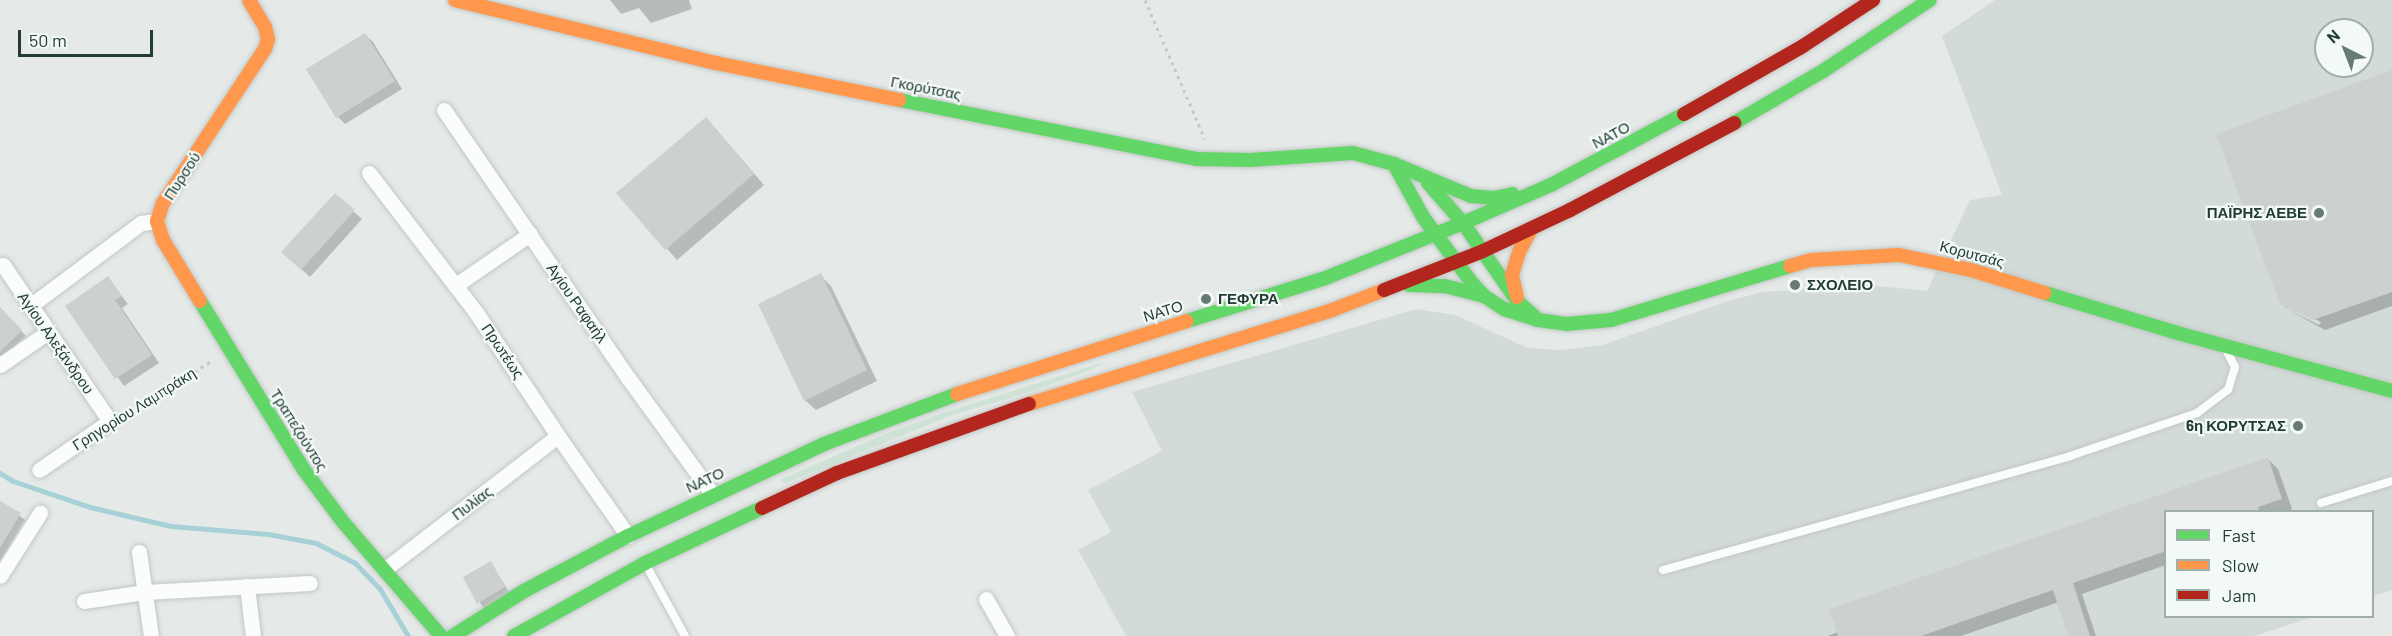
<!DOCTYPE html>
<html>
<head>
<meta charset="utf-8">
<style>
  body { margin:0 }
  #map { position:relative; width:2392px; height:636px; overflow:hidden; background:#e5eae8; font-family:Barlow,sans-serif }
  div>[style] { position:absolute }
  .built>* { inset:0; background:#d3dbd8 }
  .green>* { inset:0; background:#cee3d5 }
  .shadow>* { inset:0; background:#0003 }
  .stream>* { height:5px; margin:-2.5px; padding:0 2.5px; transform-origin:2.5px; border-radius:2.5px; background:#a7d1d7 }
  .building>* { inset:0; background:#ccd1cf }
  .path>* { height:3px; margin-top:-1.5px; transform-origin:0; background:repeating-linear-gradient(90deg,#c1cac6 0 3px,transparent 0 7.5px) }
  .roads { filter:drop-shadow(0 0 2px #c2c7c5) drop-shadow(0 0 2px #c2c7c5) }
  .lane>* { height:8px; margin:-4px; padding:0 4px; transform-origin:4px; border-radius:4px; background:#fbfcfc }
  .street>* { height:15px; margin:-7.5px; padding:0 7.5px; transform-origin:7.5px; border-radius:7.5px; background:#fbfcfc }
  .fast>* { height:14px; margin:-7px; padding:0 7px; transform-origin:7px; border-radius:7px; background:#63d668 }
  .slow>* { height:14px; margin:-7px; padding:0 7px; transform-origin:7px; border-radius:7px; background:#ff974d }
  .jam>* { height:14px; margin:-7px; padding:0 7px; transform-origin:7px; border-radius:7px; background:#b3261e }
  .dots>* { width:16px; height:16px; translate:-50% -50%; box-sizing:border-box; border:3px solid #f3f9f6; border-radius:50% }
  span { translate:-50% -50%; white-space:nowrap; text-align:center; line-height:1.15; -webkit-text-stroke:4.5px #f3f9f6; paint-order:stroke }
  .street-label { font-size:15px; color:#233d36 }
  .poi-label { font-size:15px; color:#233d36; font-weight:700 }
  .right { translate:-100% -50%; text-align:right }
  .left { translate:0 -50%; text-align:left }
  .legend { position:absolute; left:2164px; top:510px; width:210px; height:108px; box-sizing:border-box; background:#f3f9f6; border:2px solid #a0aea9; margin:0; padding:8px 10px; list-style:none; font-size:18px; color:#233d36 }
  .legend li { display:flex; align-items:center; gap:12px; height:30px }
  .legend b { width:30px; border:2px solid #a0aea9 }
  .north { position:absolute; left:2314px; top:18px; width:60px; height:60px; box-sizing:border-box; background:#f3f9f6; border:2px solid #a0aea9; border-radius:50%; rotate:318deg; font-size:16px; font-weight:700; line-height:24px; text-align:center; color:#233d36 }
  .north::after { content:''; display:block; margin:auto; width:21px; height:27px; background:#677a74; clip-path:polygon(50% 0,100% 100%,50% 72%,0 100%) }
  .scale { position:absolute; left:18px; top:30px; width:135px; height:27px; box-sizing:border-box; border:3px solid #233d36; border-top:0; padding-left:8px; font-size:18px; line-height:21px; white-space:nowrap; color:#233d36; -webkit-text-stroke:4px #f3f9f6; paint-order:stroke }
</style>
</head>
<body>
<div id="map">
  <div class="built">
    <div style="clip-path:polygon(evenodd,1995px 0,2392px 0,2392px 590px,2373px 596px,2372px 512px,2166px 512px,2166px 616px,2312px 617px,2255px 636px,1126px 636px,1078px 550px,1111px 532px,1088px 490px,1162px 451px,1132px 392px,1417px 309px,1455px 315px,1528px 348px,1561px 350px,1602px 345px,1725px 302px,1762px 292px,1867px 285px,1927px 291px,1970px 200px,2002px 195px,1942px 36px,1995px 0,2326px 30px,2362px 30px,2362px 66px,2326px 66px,2326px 30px)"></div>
  </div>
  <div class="green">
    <div style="clip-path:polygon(1104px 362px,1093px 369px,1033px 391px,950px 416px,784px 484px,781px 479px,887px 433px,949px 411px)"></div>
  </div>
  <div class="shadow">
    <div style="clip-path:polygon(610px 0,689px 0,692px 9px,651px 23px,639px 8px,621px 14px)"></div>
    <div style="clip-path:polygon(365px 35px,373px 42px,402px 89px,345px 124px,338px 117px)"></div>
    <div style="clip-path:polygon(2392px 72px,2392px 306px,2325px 330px,2287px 309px,2319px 325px,2321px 322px,2287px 306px,2287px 309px,2281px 303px)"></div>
    <div style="clip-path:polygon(716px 129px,764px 185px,677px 260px,618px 193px)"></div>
    <div style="clip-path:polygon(335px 195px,362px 219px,310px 277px,291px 260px)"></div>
    <div style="clip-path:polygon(820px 275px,831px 286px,877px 381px,816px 410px,805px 400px)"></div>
    <div style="clip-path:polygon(108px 278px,128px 304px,122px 308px,159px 363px,124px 386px,67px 306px)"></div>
    <div style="clip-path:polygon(0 310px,26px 336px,0 359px)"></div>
    <div style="clip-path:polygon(2268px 459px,2278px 469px,2292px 509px,2285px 512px,2166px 512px,2166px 565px,2082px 594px,2096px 636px,2070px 636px,2059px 602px,1961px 636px,1828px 636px)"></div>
    <div style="clip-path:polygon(0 501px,25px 520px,0 561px)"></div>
    <div style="clip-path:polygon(491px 563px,509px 592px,484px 609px,465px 578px)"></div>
  </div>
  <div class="stream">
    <div style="left:0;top:473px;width:15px;rotate:32deg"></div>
    <div style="left:13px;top:481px;width:81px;rotate:18.7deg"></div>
    <div style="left:90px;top:507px;width:83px;rotate:13.2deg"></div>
    <div style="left:171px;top:526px;width:97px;rotate:4.7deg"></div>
    <div style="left:268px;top:534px;width:49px;rotate:10.6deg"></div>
    <div style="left:316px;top:543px;width:44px;rotate:27.1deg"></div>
    <div style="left:355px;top:563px;width:36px;rotate:46deg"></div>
    <div style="left:380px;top:589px;width:55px;rotate:59.2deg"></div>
  </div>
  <div class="building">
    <div style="clip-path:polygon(365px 33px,395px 81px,336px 118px,306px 69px)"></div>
    <div style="clip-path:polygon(2392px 70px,2392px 292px,2313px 320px,2280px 304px,2216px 134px)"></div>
    <div style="clip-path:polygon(706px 117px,754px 174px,665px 250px,616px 193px)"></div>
    <div style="clip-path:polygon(335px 193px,355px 210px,301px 270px,281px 252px)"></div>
    <div style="clip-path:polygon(821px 273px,867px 370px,804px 401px,758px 304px)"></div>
    <div style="clip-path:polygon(108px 276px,122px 296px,115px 300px,152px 355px,115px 379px,65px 306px)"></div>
    <div style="clip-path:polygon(0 307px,22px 330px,0 352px)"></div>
    <div style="clip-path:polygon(2268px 457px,2282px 499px,2258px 507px,2260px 512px,2166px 512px,2166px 551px,2073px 583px,2090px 636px,2068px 636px,2053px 590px,1921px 636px,1838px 636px,1829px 609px)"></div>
    <div style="clip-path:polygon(0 501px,21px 513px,0 548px)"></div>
    <div style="clip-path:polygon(491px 561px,505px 587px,477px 604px,463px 577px)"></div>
  </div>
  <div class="path">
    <div style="left:1145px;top:0;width:151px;rotate:66.7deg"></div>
    <div style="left:125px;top:416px;width:104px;rotate:-32.5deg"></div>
  </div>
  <div class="roads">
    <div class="lane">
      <div style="left:2321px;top:503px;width:74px;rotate:-17.2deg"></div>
      <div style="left:646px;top:565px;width:81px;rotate:61.2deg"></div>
      <div style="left:1663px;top:570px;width:423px;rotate:-15.6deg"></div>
      <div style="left:2070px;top:456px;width:134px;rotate:-18.7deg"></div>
      <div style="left:2197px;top:413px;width:39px;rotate:-37deg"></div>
      <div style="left:2228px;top:390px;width:24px;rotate:-73deg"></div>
      <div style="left:2235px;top:367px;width:17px;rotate:-118deg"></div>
    </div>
    <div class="street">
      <div style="left:444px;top:110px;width:326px;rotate:55.5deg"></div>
      <div style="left:629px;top:379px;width:143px;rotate:54.1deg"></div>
      <div style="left:369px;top:173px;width:178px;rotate:52.5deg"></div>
      <div style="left:477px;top:314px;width:146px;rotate:56.4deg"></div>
      <div style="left:558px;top:436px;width:122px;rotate:55deg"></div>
      <div style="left:3px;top:265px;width:189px;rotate:55.6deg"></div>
      <div style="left:110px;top:421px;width:86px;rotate:145.4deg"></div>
      <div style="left:456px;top:285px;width:90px;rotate:-34.6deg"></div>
      <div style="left:30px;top:306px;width:139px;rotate:-36.8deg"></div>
      <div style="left:141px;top:223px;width:16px;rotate:-7deg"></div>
      <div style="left:0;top:365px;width:58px;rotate:-34.5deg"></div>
      <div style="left:139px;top:552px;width:85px;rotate:81.9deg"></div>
      <div style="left:385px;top:569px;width:218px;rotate:-37.6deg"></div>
      <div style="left:0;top:576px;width:75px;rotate:-57.6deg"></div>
      <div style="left:247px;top:586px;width:50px;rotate:83.2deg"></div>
      <div style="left:986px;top:599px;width:43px;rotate:60.4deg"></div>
      <div style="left:84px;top:601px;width:62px;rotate:-8.4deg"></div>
      <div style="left:145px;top:592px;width:165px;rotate:-3.1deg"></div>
    </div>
    <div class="fast">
      <div style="left:899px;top:100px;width:303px;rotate:11.2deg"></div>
      <div style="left:1196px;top:159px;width:54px;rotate:1.1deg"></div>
      <div style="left:1250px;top:160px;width:103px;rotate:-3.9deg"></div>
      <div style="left:1353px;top:153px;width:42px;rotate:15deg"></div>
      <div style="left:1394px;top:164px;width:83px;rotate:22.6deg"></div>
      <div style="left:1471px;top:196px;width:23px;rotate:5deg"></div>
      <div style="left:1494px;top:198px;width:19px;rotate:-12deg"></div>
      <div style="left:1734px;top:123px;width:103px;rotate:-30.3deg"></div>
      <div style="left:1823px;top:71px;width:128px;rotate:-33.6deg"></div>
      <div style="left:1394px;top:164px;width:60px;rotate:61.3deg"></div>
      <div style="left:1423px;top:217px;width:82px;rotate:53.4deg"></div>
      <div style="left:1472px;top:283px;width:18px;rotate:47deg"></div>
      <div style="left:1484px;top:296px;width:24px;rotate:33deg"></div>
      <div style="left:1504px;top:309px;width:36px;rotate:18deg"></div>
      <div style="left:1538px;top:320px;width:28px;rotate:8deg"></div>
      <div style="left:1566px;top:324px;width:45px;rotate:-5.1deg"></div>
      <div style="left:1611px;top:320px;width:187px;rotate:-16.8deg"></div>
      <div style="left:1428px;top:183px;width:53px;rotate:48.8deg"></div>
      <div style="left:1463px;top:223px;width:96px;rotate:55.2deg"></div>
      <div style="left:1518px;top:302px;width:21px;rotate:41deg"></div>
      <div style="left:1409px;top:285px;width:36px;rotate:2deg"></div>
      <div style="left:1445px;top:286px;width:40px;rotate:14.4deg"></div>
      <div style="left:2045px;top:293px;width:135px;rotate:16.8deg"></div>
      <div style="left:2174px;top:332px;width:226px;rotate:15.1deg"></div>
      <div style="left:200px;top:301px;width:198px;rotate:58.4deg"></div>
      <div style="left:304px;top:470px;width:65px;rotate:53.1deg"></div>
      <div style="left:343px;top:522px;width:150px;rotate:49.3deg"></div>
      <div style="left:1187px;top:321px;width:142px;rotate:-17.2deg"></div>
      <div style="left:1323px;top:279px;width:151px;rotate:-21.8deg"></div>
      <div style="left:1463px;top:223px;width:96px;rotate:-23.4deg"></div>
      <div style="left:1551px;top:185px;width:151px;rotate:-28.1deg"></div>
      <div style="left:453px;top:636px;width:84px;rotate:-32.4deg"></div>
      <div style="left:524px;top:591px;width:118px;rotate:-27.9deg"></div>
      <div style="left:628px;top:536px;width:217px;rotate:-25.1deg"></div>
      <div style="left:824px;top:444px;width:142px;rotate:-20.6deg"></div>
      <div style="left:514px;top:636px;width:150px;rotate:-29.1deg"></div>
      <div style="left:645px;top:563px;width:129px;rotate:-25.2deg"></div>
    </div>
    <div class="slow">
      <div style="left:455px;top:0;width:268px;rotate:13.6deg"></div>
      <div style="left:716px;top:63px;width:187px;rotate:11.4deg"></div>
      <div style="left:1790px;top:266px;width:22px;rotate:-16deg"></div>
      <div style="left:1811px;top:260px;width:88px;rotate:-3.3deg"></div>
      <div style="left:1899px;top:255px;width:74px;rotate:11.8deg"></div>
      <div style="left:1971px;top:270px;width:77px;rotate:17.3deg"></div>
      <div style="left:1517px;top:297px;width:23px;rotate:-103deg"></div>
      <div style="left:1512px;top:275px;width:24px;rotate:-73deg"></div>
      <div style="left:1519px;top:252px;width:26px;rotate:-62deg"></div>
      <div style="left:200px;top:301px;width:71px;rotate:-121.2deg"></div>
      <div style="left:163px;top:240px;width:20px;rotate:-108deg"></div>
      <div style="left:157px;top:221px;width:19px;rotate:-72deg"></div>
      <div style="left:163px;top:203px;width:185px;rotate:-56.5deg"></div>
      <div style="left:265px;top:49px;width:10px;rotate:-73deg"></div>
      <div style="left:268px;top:39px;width:12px;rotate:-104deg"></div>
      <div style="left:265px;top:27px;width:31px;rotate:-121deg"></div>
      <div style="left:957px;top:394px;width:241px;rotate:-17.6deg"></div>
      <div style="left:1029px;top:404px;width:317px;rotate:-17.2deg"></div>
      <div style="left:1332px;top:310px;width:56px;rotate:-21deg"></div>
    </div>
    <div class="jam">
      <div style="left:1684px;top:114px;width:137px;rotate:-29.7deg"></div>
      <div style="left:1803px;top:46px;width:84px;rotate:-33.3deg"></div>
      <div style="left:1384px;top:290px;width:106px;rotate:-21.5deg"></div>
      <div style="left:1483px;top:251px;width:96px;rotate:-25.2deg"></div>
      <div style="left:1570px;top:210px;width:186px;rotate:-27.9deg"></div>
      <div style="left:762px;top:508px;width:83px;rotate:-25deg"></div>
      <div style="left:837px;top:473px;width:204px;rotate:-19.8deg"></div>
    </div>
  </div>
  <div class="dots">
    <div style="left:2319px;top:213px;background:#677a74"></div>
    <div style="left:1795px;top:285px;background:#677a74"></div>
    <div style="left:1206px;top:299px;background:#677a74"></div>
    <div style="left:2298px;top:426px;background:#677a74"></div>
  </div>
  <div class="street-label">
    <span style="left:926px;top:88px;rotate:11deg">Γκορύτσας</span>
    <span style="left:1611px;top:135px;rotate:-28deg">ΝΑΤΟ</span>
    <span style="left:182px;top:176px;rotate:-57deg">Πυρσού</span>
    <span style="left:1972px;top:254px;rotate:15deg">Κορυτσάς</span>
    <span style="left:577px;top:303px;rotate:55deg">Αγίου Ραφαήλ</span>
    <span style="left:1163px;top:311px;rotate:-17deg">ΝΑΤΟ</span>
    <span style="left:56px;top:343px;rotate:55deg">Αγίου Αλεξάνδρου</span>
    <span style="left:503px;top:351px;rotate:56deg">Πρωτέως</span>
    <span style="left:134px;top:409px;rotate:-32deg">Γρηγορίου Λαμπράκη</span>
    <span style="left:299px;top:430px;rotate:58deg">Τραπεζούντος</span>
    <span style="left:705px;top:480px;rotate:-25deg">ΝΑΤΟ</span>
    <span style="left:472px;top:503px;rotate:-37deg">Πυλίας</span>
  </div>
  <div class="poi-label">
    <span class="right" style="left:2307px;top:213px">ΠΑΪΡΗΣ ΑΕΒΕ</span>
    <span class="left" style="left:1807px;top:285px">ΣΧΟΛΕΙΟ</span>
    <span class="left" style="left:1218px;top:299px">ΓΕΦΥΡΑ</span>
    <span class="right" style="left:2286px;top:426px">6η ΚΟΡΥΤΣΑΣ</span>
  </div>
  <ul class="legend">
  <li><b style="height:8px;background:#63d668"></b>Fast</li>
  <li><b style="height:8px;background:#ff974d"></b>Slow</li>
  <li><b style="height:8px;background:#b3261e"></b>Jam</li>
  </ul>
  <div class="north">N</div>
  <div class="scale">50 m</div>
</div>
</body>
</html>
